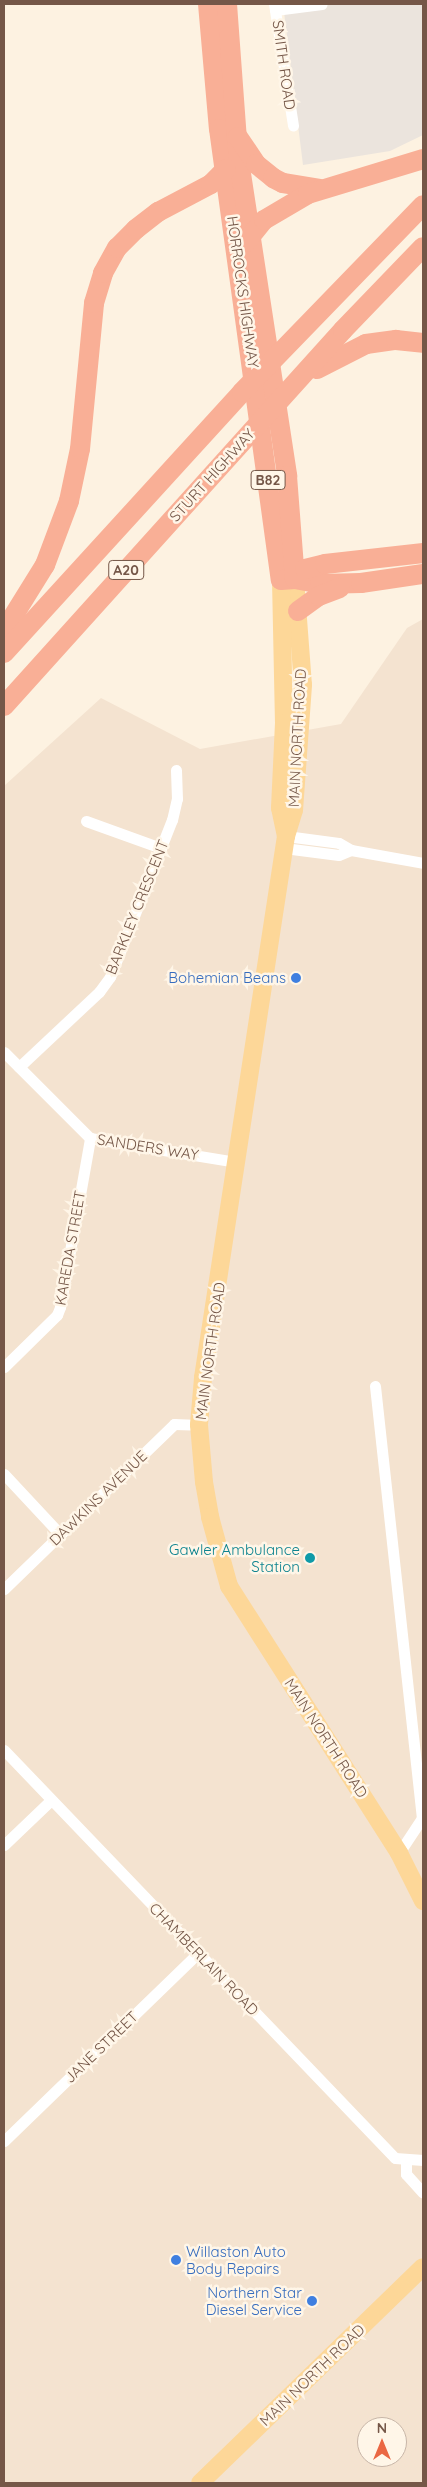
<!DOCTYPE html>
<html>
<head>
<meta charset="utf-8">
<style>
  body { margin:0 }
  #map { position:relative; width:427px; height:2487px; overflow:hidden; background:#fdf2e1; font-family:Quicksand,sans-serif }
  div>[style] { position:absolute }
  .residential>* { inset:0; background:#f4e3d0 }
  .industrial>* { inset:0; background:#ebe4dd }
  .street>* { height:11px; margin:-5.5px; padding:0 5.5px; transform-origin:5.5px; border-radius:5.5px; background:#fff }
  .primary>* { height:18px; margin:-9px; padding:0 9px; transform-origin:9px; border-radius:9px; background:#fdd798 }
  .highway>* { height:20px; margin:-10px; padding:0 10px; transform-origin:10px; border-radius:10px; background:#f9af96 }
  .dots>* { width:14px; height:14px; translate:-50% -50%; box-sizing:border-box; border:2px solid #fff6e8; border-radius:50% }
  span { translate:-50% -50%; white-space:nowrap; text-align:center; line-height:1.15; -webkit-text-stroke:5px #fff6e8; paint-order:stroke }
  .shield-label span { padding:1px 4px; background:#fff6e8; border:1px solid; border-radius:4px; -webkit-text-stroke-width:0 }
  .shield-label { font-size:14px; color:#755748; font-weight:700 }
  .street-label { font-size:15px; color:#755748 }
  .shop-label { font-size:15px; color:#366cbe }
  .right { translate:-100% -50%; text-align:right }
  .left { translate:0 -50%; text-align:left }
  .culture-label { font-size:15px; color:#0d838f }
  .frame { position:absolute; inset:0; border:5px solid #755748; pointer-events:none }
  .north { position:absolute; left:357px; top:2417px; width:50px; height:50px; box-sizing:border-box; background:#fff6e8; border:1px solid #c8b6a8; border-radius:50%; rotate:0deg; font-size:14px; font-weight:700; line-height:20px; text-align:center; color:#755748 }
  .north::after { content:''; display:block; margin:auto; width:18px; height:22px; background:#ea6743; clip-path:polygon(50% 0,100% 100%,50% 72%,0 100%) }
</style>
</head>
<body>
<div id="map">
  <div class="residential">
    <div style="clip-path:polygon(evenodd,423px 619px,423px 2483px,4px 2483px,4px 786px,101px 698px,200px 749px,341px 724px,407px 628px,423px 619px,367px 2427px,397px 2427px,397px 2457px,367px 2457px,367px 2427px)"></div>
  </div>
  <div class="industrial">
    <div style="clip-path:polygon(283px 4px,423px 4px,423px 135px,390px 151px,303px 165px)"></div>
  </div>
  <div class="street">
    <div style="left:274px;top:4px;width:123px;rotate:81.1deg"></div>
    <div style="left:275px;top:10px;width:47px;rotate:-7.3deg"></div>
    <div style="left:86px;top:821px;width:80px;rotate:19.8deg"></div>
    <div style="left:286px;top:836px;width:53px;rotate:7.5deg"></div>
    <div style="left:339px;top:843px;width:14px;rotate:30deg"></div>
    <div style="left:351px;top:850px;width:73px;rotate:10.2deg"></div>
    <div style="left:284px;top:848px;width:55px;rotate:7.3deg"></div>
    <div style="left:339px;top:855px;width:13px;rotate:-23deg"></div>
    <div style="left:4px;top:1052px;width:122px;rotate:45deg"></div>
    <div style="left:90px;top:1138px;width:149px;rotate:9.3deg"></div>
    <div style="left:19px;top:1067px;width:110px;rotate:-43.2deg"></div>
    <div style="left:99px;top:992px;width:19px;rotate:-54deg"></div>
    <div style="left:110px;top:977px;width:169px;rotate:-68.5deg"></div>
    <div style="left:172px;top:820px;width:22px;rotate:-77deg"></div>
    <div style="left:177px;top:799px;width:29px;rotate:-92deg"></div>
    <div style="left:4px;top:1367px;width:74px;rotate:-44.5deg"></div>
    <div style="left:57px;top:1315px;width:9px;rotate:-69deg"></div>
    <div style="left:60px;top:1307px;width:172px;rotate:-79.9deg"></div>
    <div style="left:375px;top:1386px;width:435px;rotate:83.8deg"></div>
    <div style="left:422px;top:1818px;width:42px;rotate:123.3deg"></div>
    <div style="left:4px;top:1474px;width:82px;rotate:47deg"></div>
    <div style="left:4px;top:1589px;width:237px;rotate:-44.1deg"></div>
    <div style="left:174px;top:1424px;width:25px;rotate:2deg"></div>
    <div style="left:4px;top:1750px;width:565px;rotate:46.22deg"></div>
    <div style="left:395px;top:2158px;width:28px;rotate:4deg"></div>
    <div style="left:4px;top:1845px;width:64px;rotate:-43.7deg"></div>
    <div style="left:4px;top:2141px;width:270px;rotate:-44.1deg"></div>
    <div style="left:406px;top:2161px;width:13px;rotate:90deg"></div>
    <div style="left:406px;top:2174px;width:25px;rotate:48deg"></div>
  </div>
  <div class="primary">
    <div style="left:295px;top:579px;width:106px;rotate:85.7deg"></div>
    <div style="left:303px;top:685px;width:125px;rotate:94.1deg"></div>
    <div style="left:294px;top:810px;width:27px;rotate:107deg"></div>
    <div style="left:286px;top:836px;width:548px;rotate:98.71deg"></div>
    <div style="left:203px;top:1378px;width:47px;rotate:94.9deg"></div>
    <div style="left:199px;top:1425px;width:57px;rotate:85deg"></div>
    <div style="left:204px;top:1482px;width:36px;rotate:80deg"></div>
    <div style="left:210px;top:1517px;width:72px;rotate:74.6deg"></div>
    <div style="left:229px;top:1586px;width:317px;rotate:57.5deg"></div>
    <div style="left:399px;top:1853px;width:54px;rotate:63.4deg"></div>
    <div style="left:281px;top:580px;width:143px;rotate:88.8deg"></div>
    <div style="left:284px;top:723px;width:85px;rotate:92.7deg"></div>
    <div style="left:280px;top:808px;width:29px;rotate:78deg"></div>
    <div style="left:200px;top:2483px;width:310px;rotate:-44.1deg"></div>
  </div>
  <div class="highway">
    <div style="left:208px;top:4px;width:125px;rotate:85deg"></div>
    <div style="left:219px;top:129px;width:455px;rotate:82.2deg"></div>
    <div style="left:281px;top:580px;width:14px;rotate:-4deg"></div>
    <div style="left:295px;top:579px;width:25px;rotate:11deg"></div>
    <div style="left:320px;top:584px;width:41px;rotate:-1.4deg"></div>
    <div style="left:361px;top:583px;width:63px;rotate:-8.3deg"></div>
    <div style="left:227px;top:4px;width:150px;rotate:85.8deg"></div>
    <div style="left:238px;top:154px;width:326px;rotate:81.3deg"></div>
    <div style="left:287px;top:476px;width:103px;rotate:85.6deg"></div>
    <div style="left:238px;top:137px;width:32px;rotate:56deg"></div>
    <div style="left:256px;top:164px;width:22px;rotate:39deg"></div>
    <div style="left:273px;top:178px;width:11px;rotate:27deg"></div>
    <div style="left:283px;top:183px;width:37px;rotate:9deg"></div>
    <div style="left:246px;top:242px;width:28px;rotate:-51deg"></div>
    <div style="left:264px;top:220px;width:51px;rotate:-30.6deg"></div>
    <div style="left:308px;top:194px;width:120px;rotate:-16.9deg"></div>
    <div style="left:317px;top:369px;width:55px;rotate:-27deg"></div>
    <div style="left:366px;top:344px;width:30px;rotate:-8deg"></div>
    <div style="left:396px;top:340px;width:27px;rotate:6deg"></div>
    <div style="left:295px;top:579px;width:14px;rotate:-45deg"></div>
    <div style="left:305px;top:569px;width:21px;rotate:-14deg"></div>
    <div style="left:325px;top:564px;width:99px;rotate:-6.4deg"></div>
    <div style="left:298px;top:611px;width:26px;rotate:-36deg"></div>
    <div style="left:319px;top:596px;width:22px;rotate:-21deg"></div>
    <div style="left:4px;top:631px;width:78px;rotate:-58.2deg"></div>
    <div style="left:45px;top:565px;width:68px;rotate:-69.4deg"></div>
    <div style="left:69px;top:501px;width:53px;rotate:-78.1deg"></div>
    <div style="left:80px;top:449px;width:147px;rotate:-84.5deg"></div>
    <div style="left:94px;top:303px;width:31px;rotate:-73deg"></div>
    <div style="left:103px;top:273px;width:29px;rotate:-61deg"></div>
    <div style="left:117px;top:248px;width:27px;rotate:-45deg"></div>
    <div style="left:136px;top:229px;width:28px;rotate:-38deg"></div>
    <div style="left:158px;top:212px;width:60px;rotate:-27.8deg"></div>
    <div style="left:211px;top:184px;width:21px;rotate:-45deg"></div>
    <div style="left:4px;top:653px;width:353px;rotate:-47.6deg"></div>
    <div style="left:242px;top:392px;width:260px;rotate:-45.9deg"></div>
    <div style="left:4px;top:706px;width:506px;rotate:-47.96deg"></div>
    <div style="left:343px;top:330px;width:115px;rotate:-46.1deg"></div>
  </div>
  <div class="dots">
    <div style="left:296px;top:978px;background:#3f7fe0"></div>
    <div style="left:310px;top:1558px;background:#0f9aa8"></div>
    <div style="left:176px;top:2260px;background:#3f7fe0"></div>
    <div style="left:312px;top:2301px;background:#3f7fe0"></div>
  </div>
  <div class="shield-label">
    <span style="left:268px;top:480px">B82</span>
    <span style="left:126px;top:570px">A20</span>
  </div>
  <div class="street-label">
    <span style="left:284px;top:65px;rotate:82deg">SMITH ROAD</span>
    <span style="left:243px;top:292px;rotate:82deg">HORROCKS HIGHWAY</span>
    <span style="left:212px;top:475px;rotate:-48deg">STURT HIGHWAY</span>
    <span style="left:297px;top:738px;rotate:-87deg">MAIN NORTH ROAD</span>
    <span style="left:137px;top:907px;rotate:-68deg">BARKLEY CRESCENT</span>
    <span style="left:148px;top:1147px;rotate:9deg">SANDERS WAY</span>
    <span style="left:70px;top:1248px;rotate:-80deg">KAREDA STREET</span>
    <span style="left:210px;top:1351px;rotate:-82deg">MAIN NORTH ROAD</span>
    <span style="left:98px;top:1498px;rotate:-44deg">DAWKINS AVENUE</span>
    <span style="left:326px;top:1738px;rotate:57deg">MAIN NORTH ROAD</span>
    <span style="left:204px;top:1959px;rotate:46deg">CHAMBERLAIN ROAD</span>
    <span style="left:101px;top:2047px;rotate:-44deg">JANE STREET</span>
    <span style="left:312px;top:2375px;rotate:-44deg">MAIN NORTH ROAD</span>
  </div>
  <div class="shop-label">
    <span class="right" style="left:286px;top:978px">Bohemian Beans</span>
    <span class="left" style="left:186px;top:2260px">Willaston Auto<br>Body Repairs</span>
    <span class="right" style="left:302px;top:2301px">Northern Star<br>Diesel Service</span>
  </div>
  <div class="culture-label">
    <span class="right" style="left:300px;top:1558px">Gawler Ambulance<br>Station</span>
  </div>
  <div class="frame"></div>
  <div class="north">N</div>
</div>
</body>
</html>
